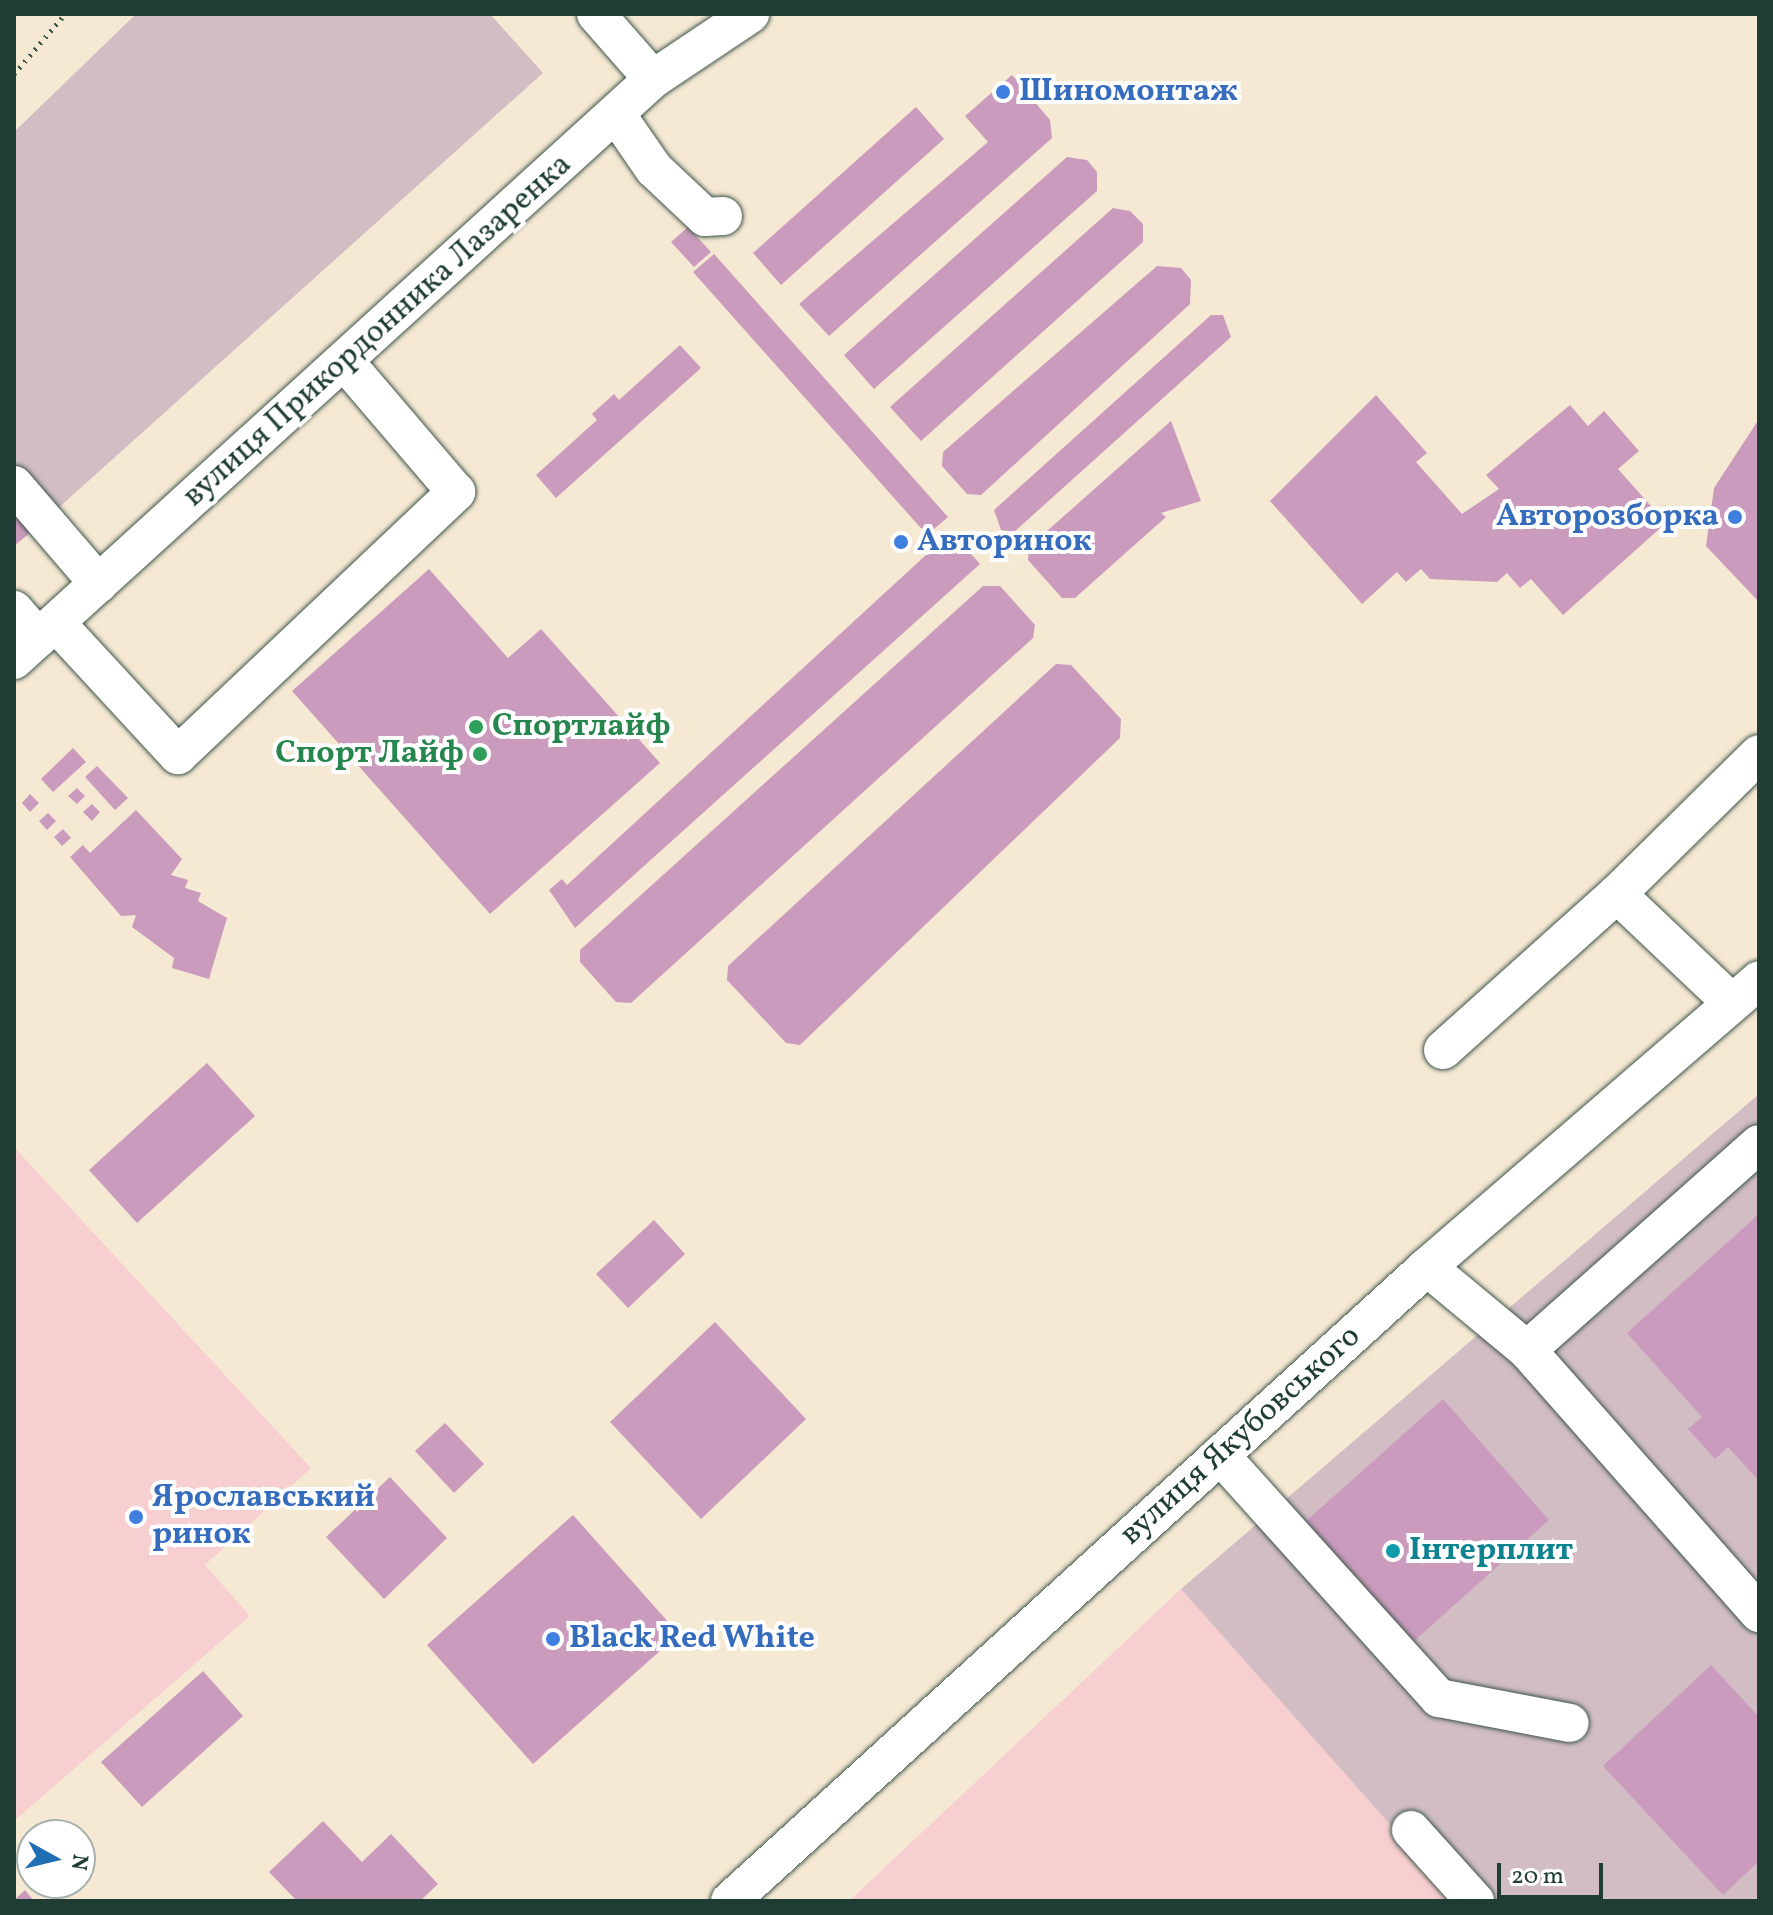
<!DOCTYPE html>
<html>
<head>
<meta charset="utf-8">
<style>
  body { margin:0 }
  #map { position:relative; width:1773px; height:1915px; overflow:hidden; background:#f6e9d4; font-family:Vollkorn,serif }
  div>[style] { position:absolute }
  .built>* { inset:0; background:#f7cfd0 }
  .industrial>* { inset:0; background:#d2bdc5 }
  .building>* { inset:0; background:#ca9bbc }
  .path>* { height:5px; margin-top:-2.5px; transform-origin:0; background:repeating-linear-gradient(90deg,#3f574c 0 2px,transparent 0 8px) }
  .roads { filter:drop-shadow(0 0 2px #3f574c) drop-shadow(0 0 2px #3f574c) }
  .minor>* { height:38px; margin:-19px; padding:0 19px; transform-origin:19px; border-radius:19px; background:#fff }
  .dots>* { width:22px; height:22px; translate:-50% -50%; box-sizing:border-box; border:4px solid #fff; border-radius:50% }
  span { translate:-50% -50%; white-space:nowrap; text-align:center; line-height:1.15; -webkit-text-stroke:8px #fff; paint-order:stroke }
  .shop-label { font-size:32px; color:#366cbe; font-weight:700 }
  .left { translate:0 -50%; text-align:left }
  .right { translate:-100% -50%; text-align:right }
  .street-label { font-size:32px; color:#1f3d34 }
  .leisure-label { font-size:32px; color:#27864d; font-weight:700 }
  .culture-label { font-size:32px; color:#0d838f; font-weight:700 }
  .frame { position:absolute; inset:0; border:16px solid #1f3d34; pointer-events:none }
  .north { position:absolute; left:16px; top:1819px; width:80px; height:80px; box-sizing:border-box; background:#fff; border:2px solid #a5b1ae; border-radius:50%; rotate:98deg; font-size:22px; font-weight:700; line-height:32px; text-align:center; color:#1f3d34 }
  .north::after { content:''; display:block; margin:auto; width:28px; height:36px; background:#1f6fb2; clip-path:polygon(50% 0,100% 100%,50% 72%,0 100%) }
  .scale { position:absolute; left:1497px; top:1863px; width:106px; height:36px; box-sizing:border-box; border:4px solid #1f3d34; border-top:0; padding-left:10px; font-size:24px; line-height:28px; white-space:nowrap; color:#1f3d34; -webkit-text-stroke:6px #fff; paint-order:stroke }
</style>
</head>
<body>
<div id="map">
  <div class="built">
    <div style="clip-path:polygon(14px 1147px,311px 1468px,205px 1565px,250px 1616px,14px 1821px)"></div>
    <div style="clip-path:polygon(1181px 1589px,1458px 1901px,849px 1901px)"></div>
  </div>
  <div class="industrial">
    <div style="clip-path:polygon(136px 14px,490px 14px,543px 73px,36px 528px,14px 501px,14px 132px)"></div>
    <div style="clip-path:polygon(1759px 1094px,1759px 1901px,1458px 1901px,1181px 1589px)"></div>
  </div>
  <div class="building">
    <div style="clip-path:polygon(1012px 75px,1050px 120px,1052px 138px,829px 336px,799px 304px,988px 142px,965px 116px)"></div>
    <div style="clip-path:polygon(916px 107px,944px 139px,781px 285px,753px 253px)"></div>
    <div style="clip-path:polygon(1067px 157px,1087px 160px,1097px 172px,1097px 191px,874px 389px,844px 355px)"></div>
    <div style="clip-path:polygon(1113px 208px,1130px 211px,1143px 224px,1143px 242px,921px 441px,890px 407px)"></div>
    <div style="clip-path:polygon(688px 227px,711px 252px,694px 267px,671px 242px)"></div>
    <div style="clip-path:polygon(714px 254px,948px 517px,927px 535px,693px 272px)"></div>
    <div style="clip-path:polygon(1157px 266px,1181px 268px,1191px 280px,1190px 304px,981px 495px,967px 494px,942px 466px,943px 452px)"></div>
    <div style="clip-path:polygon(1211px 315px,1223px 315px,1231px 337px,1014px 532px,1001px 530px,994px 510px)"></div>
    <div style="clip-path:polygon(680px 345px,701px 368px,556px 498px,536px 475px,597px 420px,592px 414px,614px 394px,619px 400px)"></div>
    <div style="clip-path:polygon(1376px 395px,1427px 453px,1416px 462px,1462px 514px,1499px 489px,1486px 475px,1570px 405px,1588px 426px,1604px 411px,1639px 451px,1618px 469px,1666px 523px,1563px 615px,1531px 579px,1520px 588px,1507px 573px,1497px 582px,1430px 579px,1421px 569px,1406px 582px,1397px 572px,1362px 604px,1270px 501px)"></div>
    <div style="clip-path:polygon(1759px 419px,1759px 602px,1706px 546px,1714px 488px)"></div>
    <div style="clip-path:polygon(1171px 421px,1201px 501px,1161px 513px,1166px 517px,1075px 598px,1062px 598px,1028px 560px,1029px 547px)"></div>
    <div style="clip-path:polygon(14px 501px,36px 528px,14px 546px)"></div>
    <div style="clip-path:polygon(951px 532px,980px 564px,575px 928px,549px 890px,562px 879px,567px 885px)"></div>
    <div style="clip-path:polygon(429px 569px,508px 658px,541px 629px,660px 763px,490px 914px,292px 691px)"></div>
    <div style="clip-path:polygon(983px 586px,1000px 586px,1035px 625px,1033px 638px,631px 1003px,616px 1002px,580px 962px,580px 950px)"></div>
    <div style="clip-path:polygon(1056px 664px,1071px 665px,1121px 719px,1120px 738px,800px 1045px,786px 1043px,727px 980px,728px 966px)"></div>
    <div style="clip-path:polygon(73px 748px,86px 762px,53px 792px,41px 779px)"></div>
    <div style="clip-path:polygon(97px 766px,128px 798px,115px 810px,85px 777px)"></div>
    <div style="clip-path:polygon(77px 788px,85px 796px,77px 804px,68px 796px)"></div>
    <div style="clip-path:polygon(30px 794px,39px 803px,30px 812px,22px 803px)"></div>
    <div style="clip-path:polygon(92px 804px,100px 812px,92px 821px,83px 812px)"></div>
    <div style="clip-path:polygon(136px 810px,182px 859px,171px 875px,188px 880px,185px 888px,201px 893px,198px 901px,227px 918px,209px 979px,172px 968px,174px 958px,132px 927px,136px 915px,121px 916px,70px 857px,83px 845px,90px 853px)"></div>
    <div style="clip-path:polygon(48px 813px,56px 821px,47px 830px,39px 821px)"></div>
    <div style="clip-path:polygon(63px 829px,71px 838px,62px 846px,54px 837px)"></div>
    <div style="clip-path:polygon(207px 1063px,255px 1116px,137px 1223px,89px 1170px)"></div>
    <div style="clip-path:polygon(1759px 1214px,1759px 1481px,1728px 1447px,1715px 1459px,1688px 1429px,1702px 1417px,1627px 1333px)"></div>
    <div style="clip-path:polygon(654px 1220px,685px 1254px,628px 1308px,596px 1274px)"></div>
    <div style="clip-path:polygon(715px 1322px,806px 1419px,701px 1519px,610px 1422px)"></div>
    <div style="clip-path:polygon(1443px 1399px,1549px 1520px,1413px 1642px,1306px 1521px)"></div>
    <div style="clip-path:polygon(445px 1423px,484px 1464px,454px 1493px,415px 1451px)"></div>
    <div style="clip-path:polygon(390px 1477px,447px 1538px,384px 1599px,326px 1537px)"></div>
    <div style="clip-path:polygon(573px 1515px,679px 1634px,533px 1764px,427px 1645px)"></div>
    <div style="clip-path:polygon(1711px 1665px,1759px 1717px,1759px 1861px,1723px 1895px,1603px 1766px)"></div>
    <div style="clip-path:polygon(203px 1671px,243px 1716px,142px 1807px,101px 1762px)"></div>
    <div style="clip-path:polygon(323px 1821px,362px 1862px,391px 1834px,438px 1884px,420px 1901px,297px 1901px,269px 1872px)"></div>
    <div style="clip-path:polygon(25px 1890px,34px 1901px,14px 1901px,14px 1900px)"></div>
  </div>
  <div class="path">
    <div style="left:14px;top:74px;width:79px;rotate:-49.6deg"></div>
  </div>
  <div class="roads">
    <div class="minor">
      <div style="left:596px;top:14px;width:86px;rotate:48.8deg"></div>
      <div style="left:616px;top:114px;width:67px;rotate:55.4deg"></div>
      <div style="left:654px;top:169px;width:70px;rotate:43.3deg"></div>
      <div style="left:705px;top:217px;width:18px;rotate:-3deg"></div>
      <div style="left:14px;top:485px;width:130px;rotate:49.4deg"></div>
      <div style="left:14px;top:610px;width:37px;rotate:49deg"></div>
      <div style="left:56px;top:623px;width:180px;rotate:47.3deg"></div>
      <div style="left:178px;top:755px;width:383px;rotate:-43.4deg"></div>
      <div style="left:456px;top:492px;width:172px;rotate:-130.5deg"></div>
      <div style="left:14px;top:660px;width:864px;rotate:-42.28deg"></div>
      <div style="left:653px;top:79px;width:117px;rotate:-33.8deg"></div>
      <div style="left:1617px;top:894px;width:199px;rotate:-44.6deg"></div>
      <div style="left:1443px;top:1050px;width:234px;rotate:-41.9deg"></div>
      <div style="left:1617px;top:894px;width:158px;rotate:43.5deg"></div>
      <div style="left:1427px;top:1267px;width:130px;rotate:39.7deg"></div>
      <div style="left:1527px;top:1350px;width:351px;rotate:48.6deg"></div>
      <div style="left:1527px;top:1350px;width:310px;rotate:-41.6deg"></div>
      <div style="left:1220px;top:1455px;width:327px;rotate:48deg"></div>
      <div style="left:1439px;top:1698px;width:133px;rotate:10.8deg"></div>
      <div style="left:1411px;top:1830px;width:96px;rotate:48deg"></div>
      <div style="left:730px;top:1901px;width:942px;rotate:-42.29deg"></div>
      <div style="left:1427px;top:1267px;width:439px;rotate:-40.8deg"></div>
    </div>
  </div>
  <div class="dots">
    <div style="left:1003px;top:92px;background:#3f7fe0"></div>
    <div style="left:1735px;top:517px;background:#3f7fe0"></div>
    <div style="left:901px;top:542px;background:#3f7fe0"></div>
    <div style="left:476px;top:727px;background:#2e9e5b"></div>
    <div style="left:480px;top:754px;background:#2e9e5b"></div>
    <div style="left:136px;top:1517px;background:#3f7fe0"></div>
    <div style="left:1393px;top:1551px;background:#0f9aa8"></div>
    <div style="left:553px;top:1639px;background:#3f7fe0"></div>
  </div>
  <div class="shop-label">
    <span class="left" style="left:1019px;top:92px">Шиномонтаж</span>
    <span class="right" style="left:1719px;top:517px">Авторозборка</span>
    <span class="left" style="left:917px;top:542px">Авторинок</span>
    <span class="left" style="left:152px;top:1517px">Ярославський<br>ринок</span>
    <span class="left" style="left:569px;top:1639px">Black Red White</span>
  </div>
  <div class="street-label">
    <span style="left:378px;top:331px;rotate:-42deg">вулиця Прикордонника Лазаренка</span>
    <span style="left:1241px;top:1436px;rotate:-42deg">вулиця Якубовського</span>
  </div>
  <div class="leisure-label">
    <span class="left" style="left:492px;top:727px">Спортлайф</span>
    <span class="right" style="left:464px;top:754px">Спорт Лайф</span>
  </div>
  <div class="culture-label">
    <span class="left" style="left:1409px;top:1551px">Інтерплит</span>
  </div>
  <div class="frame"></div>
  <div class="north">N</div>
  <div class="scale">20 m</div>
</div>
</body>
</html>
